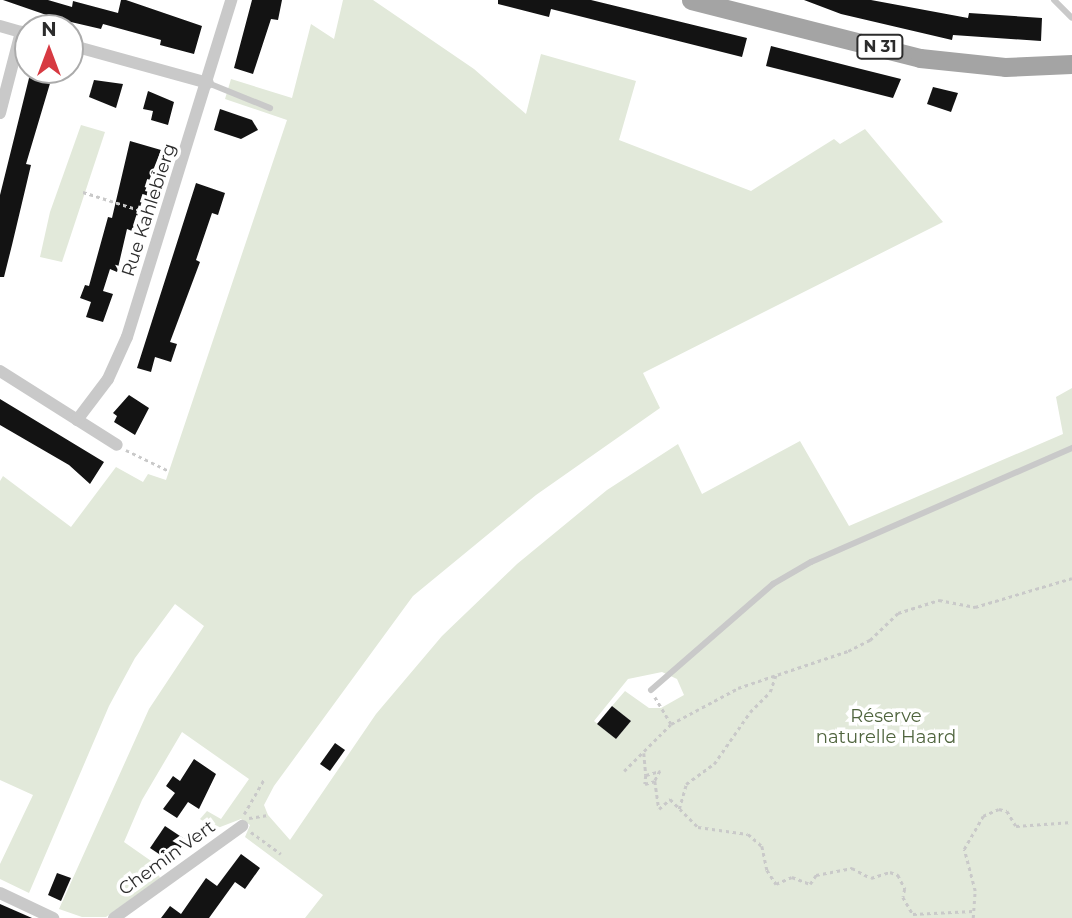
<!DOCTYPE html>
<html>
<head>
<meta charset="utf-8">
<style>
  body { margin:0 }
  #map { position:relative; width:1072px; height:918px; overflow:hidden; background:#fff; font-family:Montserrat,sans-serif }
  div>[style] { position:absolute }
  .green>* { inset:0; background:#e2e9da }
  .building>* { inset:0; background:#131313 }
  .path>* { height:2.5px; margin-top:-1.25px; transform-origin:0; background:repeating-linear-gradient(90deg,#c9c9c9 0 3.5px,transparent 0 7px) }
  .lane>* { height:6px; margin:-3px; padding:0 3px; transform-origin:3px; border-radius:3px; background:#c9c9c9 }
  .street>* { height:12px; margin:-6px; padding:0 6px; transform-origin:6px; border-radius:6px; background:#c9c9c9 }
  .primary>* { height:19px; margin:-9.5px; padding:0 9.5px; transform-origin:9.5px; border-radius:9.5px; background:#a4a4a4 }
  span { translate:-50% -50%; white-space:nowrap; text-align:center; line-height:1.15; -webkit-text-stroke:7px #fff; paint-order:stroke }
  .shield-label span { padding:2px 5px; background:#fff; border:2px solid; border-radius:5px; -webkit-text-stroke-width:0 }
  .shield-label { font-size:16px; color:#2c2c2c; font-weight:700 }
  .street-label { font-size:18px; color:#2c2c2c }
  .park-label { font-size:18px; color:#4f643d }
  .north { position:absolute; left:14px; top:14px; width:70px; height:70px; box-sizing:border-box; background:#fff; border:2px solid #ababab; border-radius:50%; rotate:0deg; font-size:19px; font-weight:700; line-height:28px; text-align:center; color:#2c2c2c }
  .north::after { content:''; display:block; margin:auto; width:24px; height:32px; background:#d73a42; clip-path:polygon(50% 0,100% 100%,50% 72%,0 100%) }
</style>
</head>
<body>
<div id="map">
  <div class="green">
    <div style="clip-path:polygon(evenodd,343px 0,373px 0,474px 69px,526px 114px,541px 54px,636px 81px,619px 140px,751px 191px,834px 139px,840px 144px,865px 129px,943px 222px,643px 373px,660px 408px,536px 495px,413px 596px,274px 786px,264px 805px,268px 815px,290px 840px,376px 714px,442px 636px,517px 564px,607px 490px,678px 444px,702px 494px,800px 441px,849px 526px,1063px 434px,1056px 397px,1072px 388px,1072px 918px,305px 918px,323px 895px,245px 837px,250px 825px,241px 819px,215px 829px,200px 819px,207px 811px,221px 819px,249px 779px,182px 732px,142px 800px,124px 842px,154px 863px,160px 878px,106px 917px,82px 917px,59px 909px,149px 709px,204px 626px,175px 604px,135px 658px,109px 706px,29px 893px,0 879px,0 864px,33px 795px,0 780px,0 481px,3px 476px,71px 527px,116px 467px,143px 482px,148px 474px,166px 480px,287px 120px,225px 99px,231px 79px,292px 98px,311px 24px,334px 39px,343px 0,662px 672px,677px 679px,684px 695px,661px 708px,649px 708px,625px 691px,612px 706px,631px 721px,616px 739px,594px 721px,628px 679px,662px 672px)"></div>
    <div style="clip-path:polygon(81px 125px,105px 132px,62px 262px,40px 257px,50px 212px)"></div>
  </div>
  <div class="building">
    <div style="clip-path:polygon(3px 0,48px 0,72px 7px,73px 1px,118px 13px,121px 0,126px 0,202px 26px,194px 54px,160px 45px,161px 40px,103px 24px,101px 29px,58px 19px)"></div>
    <div style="clip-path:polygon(252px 0,282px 0,278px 20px,271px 19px,253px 74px,234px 68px)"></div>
    <div style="clip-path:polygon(498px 0,591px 0,747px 38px,742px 57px,551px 9px,549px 17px,498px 4px)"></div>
    <div style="clip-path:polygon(804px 0,871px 0,968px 18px,969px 13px,1042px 18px,1041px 41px,953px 35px,952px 40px,841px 14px)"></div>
    <div style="clip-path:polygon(771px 46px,849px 66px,901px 79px,893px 98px,830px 82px,766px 66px)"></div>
    <div style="clip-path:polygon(31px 70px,54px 70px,26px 164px,31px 165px,12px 245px,4px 277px,0 277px,0 195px)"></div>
    <div style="clip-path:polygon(94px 80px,123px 84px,116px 108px,89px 97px)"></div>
    <div style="clip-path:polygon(933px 87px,958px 93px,951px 112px,927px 104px)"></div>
    <div style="clip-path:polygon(148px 91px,174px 102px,168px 125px,151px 120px,153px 111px,143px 109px)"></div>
    <div style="clip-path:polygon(220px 109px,252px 120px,258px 130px,241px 139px,214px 130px)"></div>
    <div style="clip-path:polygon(130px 141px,161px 150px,145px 191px,149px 192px,146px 203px,142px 201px,132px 231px,127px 229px,117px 272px,110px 269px,103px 291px,113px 294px,103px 322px,86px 317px,91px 302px,80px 298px,85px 285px,89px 286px,108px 217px,112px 218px)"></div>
    <div style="clip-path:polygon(196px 183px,225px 193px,218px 215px,212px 213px,196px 260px,200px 262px,170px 342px,177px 344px,171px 362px,155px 357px,151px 372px,137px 368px)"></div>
    <div style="clip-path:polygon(129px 395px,149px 408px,135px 435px,114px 422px,117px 416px,113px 413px)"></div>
    <div style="clip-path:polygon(0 399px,104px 462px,90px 484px,69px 465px,0 425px)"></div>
    <div style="clip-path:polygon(612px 706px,631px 721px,616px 739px,597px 724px)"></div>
    <div style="clip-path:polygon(335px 743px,345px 750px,330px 771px,320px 764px)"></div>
    <div style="clip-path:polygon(194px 759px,216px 774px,199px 809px,188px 802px,177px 818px,163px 809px,175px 793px,166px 786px,173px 776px,180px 781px)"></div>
    <div style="clip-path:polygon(165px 826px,186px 840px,171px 862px,150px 848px)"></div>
    <div style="clip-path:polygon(241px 854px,260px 868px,245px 889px,235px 882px,209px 918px,161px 918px,170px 906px,181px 914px,206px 878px,217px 886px)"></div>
    <div style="clip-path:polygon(57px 873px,71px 878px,61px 901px,48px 895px)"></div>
    <div style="clip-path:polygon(0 904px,32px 918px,0 918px)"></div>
  </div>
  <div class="path">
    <div style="left:83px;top:192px;width:72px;rotate:17.7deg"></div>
    <div style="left:126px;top:450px;width:48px;rotate:26deg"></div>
    <div style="left:655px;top:697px;width:31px;rotate:59deg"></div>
    <div style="left:644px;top:753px;width:22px;rotate:85deg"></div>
    <div style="left:646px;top:775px;width:15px;rotate:-16deg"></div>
    <div style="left:660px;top:771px;width:11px;rotate:117deg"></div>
    <div style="left:655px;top:781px;width:28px;rotate:82deg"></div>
    <div style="left:659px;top:809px;width:15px;rotate:-42deg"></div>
    <div style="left:670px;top:799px;width:40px;rotate:45deg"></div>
    <div style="left:698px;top:827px;width:50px;rotate:8deg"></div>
    <div style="left:748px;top:834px;width:18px;rotate:41deg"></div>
    <div style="left:762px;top:846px;width:25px;rotate:78deg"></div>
    <div style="left:767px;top:870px;width:17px;rotate:57deg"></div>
    <div style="left:776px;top:884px;width:17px;rotate:-24deg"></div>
    <div style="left:792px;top:877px;width:19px;rotate:21deg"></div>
    <div style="left:810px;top:884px;width:11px;rotate:-56deg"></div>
    <div style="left:816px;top:875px;width:37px;rotate:-11deg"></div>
    <div style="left:852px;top:868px;width:21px;rotate:28deg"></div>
    <div style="left:871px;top:878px;width:20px;rotate:-18deg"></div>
    <div style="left:890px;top:872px;width:9px;rotate:21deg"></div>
    <div style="left:898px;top:875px;width:16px;rotate:63deg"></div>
    <div style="left:905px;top:889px;width:8px;rotate:104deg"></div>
    <div style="left:903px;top:897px;width:20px;rotate:60deg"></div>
    <div style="left:913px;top:914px;width:60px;rotate:-2.9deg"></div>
    <div style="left:624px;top:771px;width:66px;rotate:-45deg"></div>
    <div style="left:671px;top:724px;width:76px;rotate:-28.2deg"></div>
    <div style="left:738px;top:688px;width:116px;rotate:-18.6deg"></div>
    <div style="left:848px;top:651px;width:25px;rotate:-27deg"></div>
    <div style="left:870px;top:640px;width:39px;rotate:-44deg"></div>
    <div style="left:898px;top:613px;width:43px;rotate:-17.6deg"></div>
    <div style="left:939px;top:600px;width:37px;rotate:11deg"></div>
    <div style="left:975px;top:607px;width:101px;rotate:-16.6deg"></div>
    <div style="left:646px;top:775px;width:9px;rotate:96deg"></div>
    <div style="left:645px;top:784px;width:10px;rotate:-17deg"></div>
    <div style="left:679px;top:809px;width:26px;rotate:-74deg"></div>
    <div style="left:686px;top:784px;width:34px;rotate:-36deg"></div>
    <div style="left:714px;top:764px;width:63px;rotate:-55.3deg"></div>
    <div style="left:750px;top:712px;width:28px;rotate:-45deg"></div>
    <div style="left:770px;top:692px;width:18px;rotate:-71deg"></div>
    <div style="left:244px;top:814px;width:39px;rotate:-60deg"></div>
    <div style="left:249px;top:818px;width:19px;rotate:-9deg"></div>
    <div style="left:251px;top:832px;width:37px;rotate:36deg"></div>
    <div style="left:973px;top:918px;width:27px;rotate:-86deg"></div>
    <div style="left:975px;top:891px;width:43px;rotate:-104.7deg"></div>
    <div style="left:964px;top:849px;width:38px;rotate:-60deg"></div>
    <div style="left:983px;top:816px;width:17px;rotate:-24deg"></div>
    <div style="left:999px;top:809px;width:8px;rotate:14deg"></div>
    <div style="left:1007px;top:811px;width:17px;rotate:59deg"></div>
    <div style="left:1016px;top:826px;width:56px;rotate:-4.1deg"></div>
  </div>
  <div class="lane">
    <div style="left:1054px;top:0;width:25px;rotate:45deg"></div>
    <div style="left:208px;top:83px;width:67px;rotate:22deg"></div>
    <div style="left:651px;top:690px;width:162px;rotate:-41deg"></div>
    <div style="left:773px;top:584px;width:44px;rotate:-30.1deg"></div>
    <div style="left:811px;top:562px;width:285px;rotate:-23.6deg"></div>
  </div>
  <div class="street">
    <div style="left:0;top:26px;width:29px;rotate:16deg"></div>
    <div style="left:70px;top:45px;width:143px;rotate:15.4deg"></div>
    <div style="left:0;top:113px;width:84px;rotate:-75.5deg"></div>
    <div style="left:0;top:371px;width:138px;rotate:32.3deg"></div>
    <div style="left:77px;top:420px;width:51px;rotate:-52.9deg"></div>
    <div style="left:108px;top:379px;width:46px;rotate:-65.7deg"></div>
    <div style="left:127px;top:337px;width:353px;rotate:-72.8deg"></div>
    <div style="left:0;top:893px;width:59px;rotate:25.3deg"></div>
    <div style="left:114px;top:918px;width:158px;rotate:-35.7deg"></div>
  </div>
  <div class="primary">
    <div style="left:691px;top:0;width:236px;rotate:14.2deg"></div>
    <div style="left:920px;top:58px;width:85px;rotate:6deg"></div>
    <div style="left:1005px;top:67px;width:67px;rotate:-2.6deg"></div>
  </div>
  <div class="shield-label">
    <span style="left:880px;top:47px">N 31</span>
  </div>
  <div class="street-label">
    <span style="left:149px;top:210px;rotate:-72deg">Rue Kahlebierg</span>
    <span style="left:167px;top:858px;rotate:-36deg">Chemin Vert</span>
  </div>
  <div class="park-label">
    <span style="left:886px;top:727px">Réserve<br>naturelle Haard</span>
  </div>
  <div class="north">N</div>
</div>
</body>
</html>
